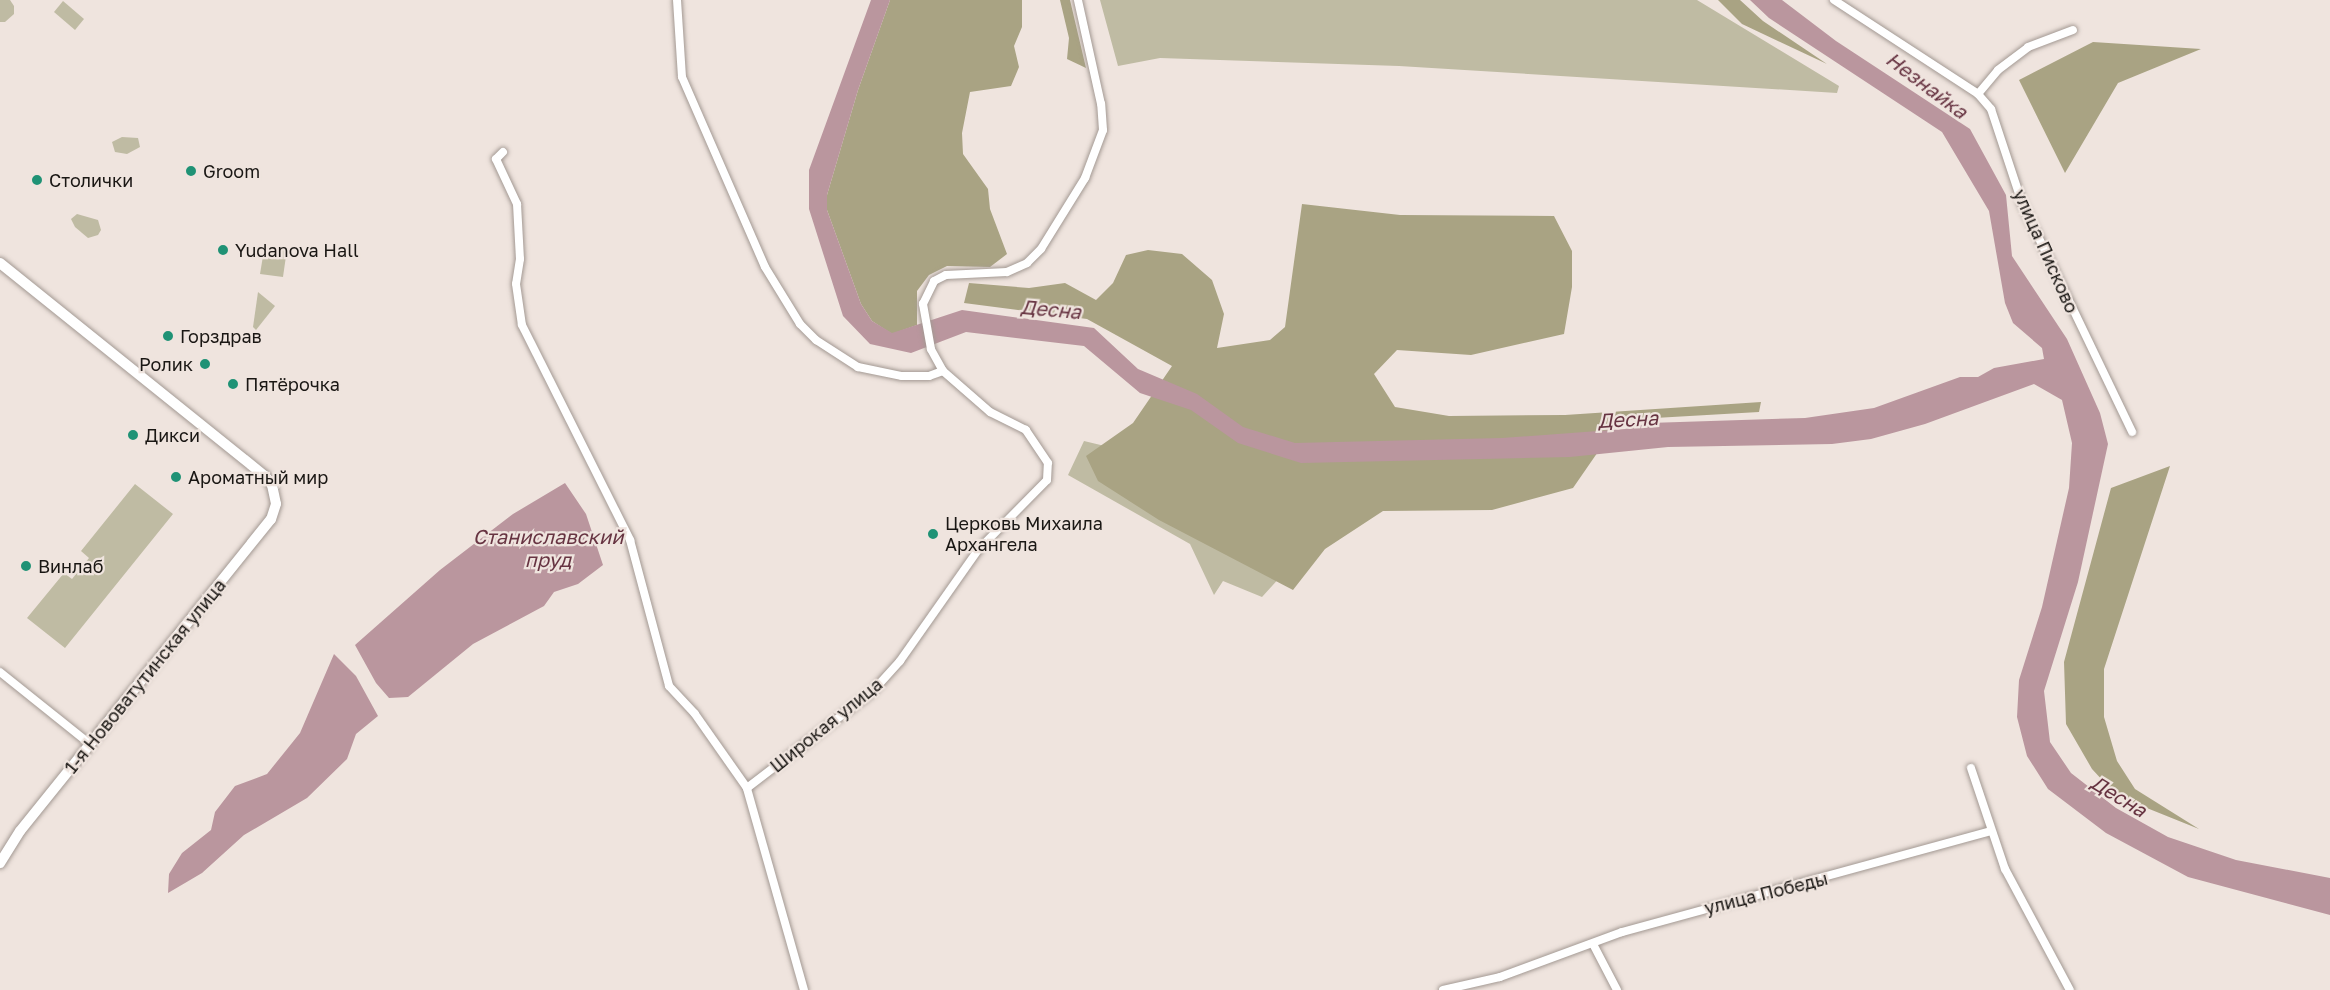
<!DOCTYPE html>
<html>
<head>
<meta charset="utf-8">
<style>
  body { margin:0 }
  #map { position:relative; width:2330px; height:990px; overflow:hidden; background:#efe4de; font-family:"Golos Text",sans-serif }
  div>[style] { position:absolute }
  .green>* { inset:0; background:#bfbba3 }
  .forest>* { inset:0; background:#a9a383 }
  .water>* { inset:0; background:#ba969e }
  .roads { filter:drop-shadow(0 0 2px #a39993) drop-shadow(0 0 2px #a39993) }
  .street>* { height:8px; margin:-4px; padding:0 4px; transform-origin:4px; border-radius:4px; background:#fff }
  .secondary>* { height:10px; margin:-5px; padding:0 5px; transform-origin:5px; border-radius:5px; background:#fff }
  .dots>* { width:16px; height:16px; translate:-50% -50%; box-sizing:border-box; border:3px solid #efe4de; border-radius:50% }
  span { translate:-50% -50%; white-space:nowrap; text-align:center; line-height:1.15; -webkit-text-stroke:4.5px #efe4de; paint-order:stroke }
  .poi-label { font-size:18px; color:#1a1714 }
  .left { translate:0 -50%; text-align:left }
  .right { translate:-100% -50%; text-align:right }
  .street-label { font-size:18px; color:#1a1714 }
  .water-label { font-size:20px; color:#673442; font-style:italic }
</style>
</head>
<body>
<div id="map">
  <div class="green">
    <div style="clip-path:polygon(0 0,10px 0,14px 6px,14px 14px,5px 22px,0 22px)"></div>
    <div style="clip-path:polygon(1100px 0,1697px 0,1839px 86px,1837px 93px,1399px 66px,1160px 58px,1118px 66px)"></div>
    <div style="clip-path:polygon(63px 1px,84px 19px,75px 30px,54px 12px)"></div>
    <div style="clip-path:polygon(122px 137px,138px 138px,140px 147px,127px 154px,115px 152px,112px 142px)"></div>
    <div style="clip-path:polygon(77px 214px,98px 220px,101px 230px,98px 235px,88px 238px,75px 227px,71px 219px)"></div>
    <div style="clip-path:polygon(270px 247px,287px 249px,283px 277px,260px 274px,263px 256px)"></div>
    <div style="clip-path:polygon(258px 292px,275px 306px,256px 330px,253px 327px)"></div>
    <div style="clip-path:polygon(1084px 441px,1346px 504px,1262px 597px,1223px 581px,1214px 595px,1190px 544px,1068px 475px)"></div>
    <div style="clip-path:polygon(135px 484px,173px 514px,65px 648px,27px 618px,64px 573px,72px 579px,89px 558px,81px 551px)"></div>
  </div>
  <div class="forest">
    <div style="clip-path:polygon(890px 0,1022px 0,1022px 27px,1014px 46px,1019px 67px,1011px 86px,970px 92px,962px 133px,963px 154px,988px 189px,990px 209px,1007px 254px,990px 267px,947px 266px,929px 275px,917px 291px,917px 325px,892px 334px,872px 321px,861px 304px,827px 210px,827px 195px,858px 90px)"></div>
    <div style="clip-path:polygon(1060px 0,1070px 0,1086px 68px,1067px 59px,1069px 38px)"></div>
    <div style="clip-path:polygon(1718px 0,1740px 0,1763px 21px,1827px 64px,1742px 24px)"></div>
    <div style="clip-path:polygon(2093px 42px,2201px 49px,2118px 83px,2065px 173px,2019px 80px)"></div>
    <div style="clip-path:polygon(1302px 204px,1400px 215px,1554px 216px,1572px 251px,1572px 287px,1564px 334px,1471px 355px,1397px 350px,1374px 374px,1395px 407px,1449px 416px,1565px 415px,1761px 402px,1759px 412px,1620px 420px,1573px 488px,1492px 510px,1383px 511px,1325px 549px,1293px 590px,1159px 520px,1098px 481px,1086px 456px,1133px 423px,1172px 366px,1087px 319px,964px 303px,969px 283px,1029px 288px,1065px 283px,1096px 300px,1113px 283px,1126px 255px,1148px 250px,1182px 254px,1212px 280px,1224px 314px,1217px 348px,1270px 340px,1285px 327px)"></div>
    <div style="clip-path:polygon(2170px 466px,2104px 669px,2104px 717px,2117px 761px,2135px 789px,2199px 829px,2117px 796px,2092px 769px,2066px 724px,2064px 662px,2111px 488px)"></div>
  </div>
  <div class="water">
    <div style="clip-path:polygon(871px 0,890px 0,858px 90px,827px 195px,827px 210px,861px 304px,872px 321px,892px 333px,962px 310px,1094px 328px,1138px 369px,1197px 394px,1243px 427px,1295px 443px,1502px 438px,1625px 429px,1649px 423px,1805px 418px,1874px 408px,1960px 377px,1978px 377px,1994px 368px,2044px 359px,2042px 348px,2013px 323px,2005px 303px,1989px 211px,1942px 132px,1769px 18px,1750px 0,1782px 0,1836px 41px,1970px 129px,2006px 195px,2012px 256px,2067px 339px,2100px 413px,2108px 444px,2078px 582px,2044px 691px,2050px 742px,2071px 773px,2116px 808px,2168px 837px,2236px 860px,2330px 878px,2330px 915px,2188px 877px,2106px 833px,2048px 789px,2027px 756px,2017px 717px,2019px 680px,2042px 607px,2069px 488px,2072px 443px,2062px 400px,2034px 384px,1925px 424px,1871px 439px,1832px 444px,1668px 447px,1570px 457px,1301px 463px,1238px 443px,1191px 410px,1140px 393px,1084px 346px,966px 332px,911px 353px,870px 344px,843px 316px,809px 209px,809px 170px)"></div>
    <div style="clip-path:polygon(565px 483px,586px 514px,603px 565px,578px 584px,554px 592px,544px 606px,473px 644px,408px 697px,389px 698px,376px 683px,355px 645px,440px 570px,513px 514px)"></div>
    <div style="clip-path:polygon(334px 654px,356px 676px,378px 716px,356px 734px,347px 759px,307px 798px,244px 835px,202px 873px,168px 893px,169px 874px,182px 853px,211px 830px,215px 812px,235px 786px,267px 774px,300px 733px)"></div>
  </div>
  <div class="roads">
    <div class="street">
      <div style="left:677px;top:0;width:77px;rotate:86.3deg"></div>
      <div style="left:682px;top:77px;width:207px;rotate:66.4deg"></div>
      <div style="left:765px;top:267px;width:67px;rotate:58.4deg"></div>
      <div style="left:800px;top:324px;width:23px;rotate:45deg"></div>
      <div style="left:816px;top:340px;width:50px;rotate:32.7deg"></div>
      <div style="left:858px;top:367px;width:45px;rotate:11.6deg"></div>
      <div style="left:902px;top:376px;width:27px"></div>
      <div style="left:929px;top:376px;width:15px;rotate:-20deg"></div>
      <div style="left:1834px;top:0;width:172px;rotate:33.1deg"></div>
      <div style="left:1978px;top:94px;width:20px;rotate:49deg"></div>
      <div style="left:1991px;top:109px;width:99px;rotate:71.7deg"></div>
      <div style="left:2022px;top:203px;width:254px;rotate:64.3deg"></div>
      <div style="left:1978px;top:94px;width:31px;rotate:-50deg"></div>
      <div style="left:1998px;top:70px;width:38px;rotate:-37deg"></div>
      <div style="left:2028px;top:47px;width:48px;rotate:-20.7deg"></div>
      <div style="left:503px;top:152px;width:10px;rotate:135deg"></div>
      <div style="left:496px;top:159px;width:50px;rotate:65deg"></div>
      <div style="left:517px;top:204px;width:55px;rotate:86.9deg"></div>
      <div style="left:520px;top:259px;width:25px;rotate:99deg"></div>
      <div style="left:516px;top:284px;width:41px;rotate:81.7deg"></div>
      <div style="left:522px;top:325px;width:241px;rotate:63.3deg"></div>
      <div style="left:630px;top:540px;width:151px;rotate:75deg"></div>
      <div style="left:669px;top:686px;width:38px;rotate:47deg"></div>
      <div style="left:695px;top:714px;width:90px;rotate:54.9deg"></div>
      <div style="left:0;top:672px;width:115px;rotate:38.7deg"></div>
      <div style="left:1971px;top:768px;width:107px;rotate:71.4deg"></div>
      <div style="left:2005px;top:869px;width:137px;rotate:61.8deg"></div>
      <div style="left:1593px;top:944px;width:52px;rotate:62.4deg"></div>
      <div style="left:804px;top:990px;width:210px;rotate:-105.8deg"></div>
      <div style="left:747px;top:788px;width:158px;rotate:-37.5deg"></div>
      <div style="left:872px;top:692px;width:42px;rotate:-47.9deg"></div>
      <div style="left:900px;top:661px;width:136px;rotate:-54.9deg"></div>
      <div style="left:978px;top:550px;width:98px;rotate:-45.4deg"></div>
      <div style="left:1047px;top:480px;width:17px;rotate:-87deg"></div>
      <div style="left:1048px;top:463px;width:40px;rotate:-124deg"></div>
      <div style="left:1026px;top:430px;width:40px;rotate:-153.4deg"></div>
      <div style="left:990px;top:412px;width:62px;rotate:-138.9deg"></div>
      <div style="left:943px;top:371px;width:25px;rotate:-119deg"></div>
      <div style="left:931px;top:349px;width:46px;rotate:-100.1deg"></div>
      <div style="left:923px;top:304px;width:25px;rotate:-64deg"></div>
      <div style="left:934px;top:281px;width:13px;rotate:-27deg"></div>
      <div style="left:946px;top:275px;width:61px;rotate:-2.8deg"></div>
      <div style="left:1007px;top:272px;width:22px;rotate:-24deg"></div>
      <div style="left:1027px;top:263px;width:20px;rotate:-45deg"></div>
      <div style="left:1041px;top:249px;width:84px;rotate:-58.2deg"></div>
      <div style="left:1085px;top:178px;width:51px;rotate:-69.4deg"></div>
      <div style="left:1103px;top:130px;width:26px;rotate:-94deg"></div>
      <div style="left:1101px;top:104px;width:107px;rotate:-102.5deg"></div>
      <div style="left:1443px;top:990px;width:58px;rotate:-12.8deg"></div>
      <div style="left:1500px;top:977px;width:130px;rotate:-20.2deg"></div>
      <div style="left:1622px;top:932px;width:382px;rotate:-15.3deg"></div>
    </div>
    <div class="secondary">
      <div style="left:0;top:263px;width:340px;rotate:38.8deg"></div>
      <div style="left:265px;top:476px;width:11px;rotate:52deg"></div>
      <div style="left:272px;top:485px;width:19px;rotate:78deg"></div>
      <div style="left:276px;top:504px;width:16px;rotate:108deg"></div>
      <div style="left:271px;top:519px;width:400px;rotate:128.8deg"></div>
      <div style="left:20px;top:831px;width:38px;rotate:122deg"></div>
    </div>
  </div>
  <div class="dots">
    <div style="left:191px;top:171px;background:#1f9275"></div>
    <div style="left:37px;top:180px;background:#1f9275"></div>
    <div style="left:223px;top:250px;background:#1f9275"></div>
    <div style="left:168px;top:336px;background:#1f9275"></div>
    <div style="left:205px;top:364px;background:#1f9275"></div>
    <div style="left:233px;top:384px;background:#1f9275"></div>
    <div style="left:133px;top:435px;background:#1f9275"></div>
    <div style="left:176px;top:477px;background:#1f9275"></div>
    <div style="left:933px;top:534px;background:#1f9275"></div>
    <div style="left:26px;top:566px;background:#1f9275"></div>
  </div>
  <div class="poi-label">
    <span class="left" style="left:203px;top:171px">Groom</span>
    <span class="left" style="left:49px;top:180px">Столички</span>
    <span class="left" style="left:235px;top:250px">Yudanova Hall</span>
    <span class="left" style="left:180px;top:336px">Горздрав</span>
    <span class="right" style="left:193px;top:364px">Ролик</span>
    <span class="left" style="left:245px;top:384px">Пятёрочка</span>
    <span class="left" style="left:145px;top:435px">Дикси</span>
    <span class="left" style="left:188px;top:477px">Ароматный мир</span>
    <span class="left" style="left:945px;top:534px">Церковь Михаила<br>Архангела</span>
    <span class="left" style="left:38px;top:566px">Винлаб</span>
  </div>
  <div class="street-label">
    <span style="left:2046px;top:251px;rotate:66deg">улица Писково</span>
    <span style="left:145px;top:676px;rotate:-51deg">1-я Нововатутинская улица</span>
    <span style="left:826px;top:725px;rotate:-39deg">Широкая улица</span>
    <span style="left:1766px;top:893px;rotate:-14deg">улица Победы</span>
  </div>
  <div class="water-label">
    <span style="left:1927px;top:85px;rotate:37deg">Незнайка</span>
    <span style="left:1051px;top:309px;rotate:5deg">Десна</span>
    <span style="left:1628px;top:419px;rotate:-3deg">Десна</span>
    <span style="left:548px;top:548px">Станиславский<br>пруд</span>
    <span style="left:2119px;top:796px;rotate:31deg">Десна</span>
  </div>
</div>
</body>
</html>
